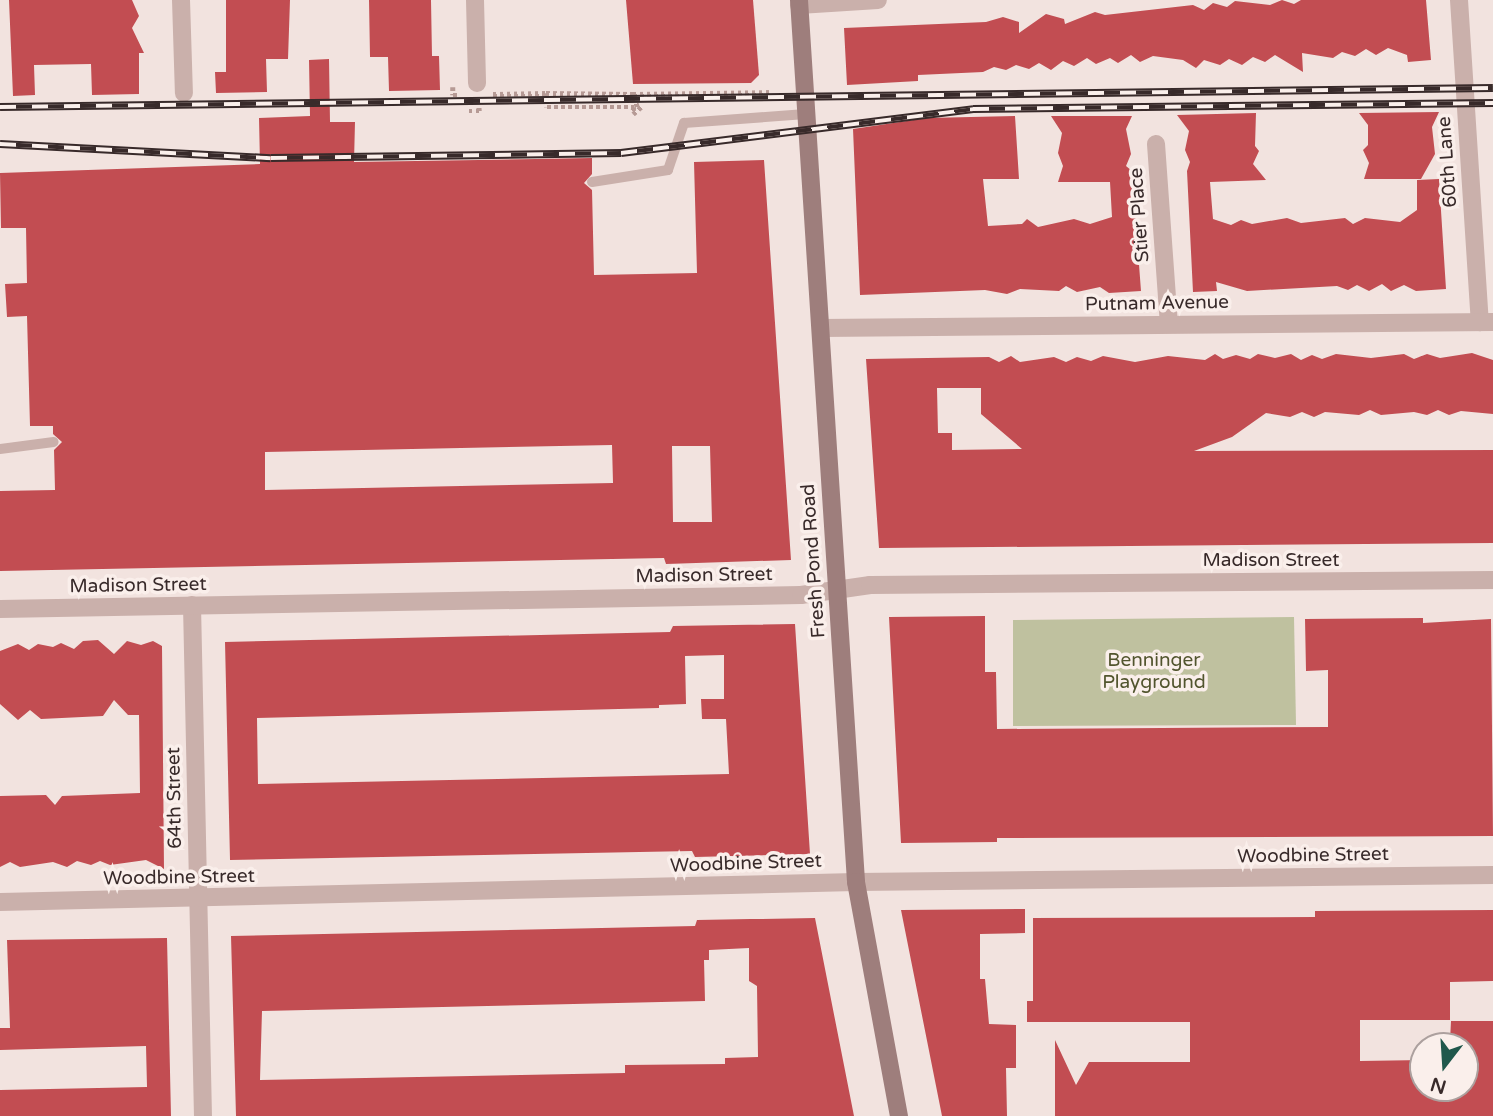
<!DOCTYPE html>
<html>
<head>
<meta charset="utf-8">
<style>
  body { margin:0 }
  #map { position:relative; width:1493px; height:1116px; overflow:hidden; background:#f2e3df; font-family:"Varela Round",sans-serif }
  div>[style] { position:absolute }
  .green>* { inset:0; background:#bfc19f }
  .building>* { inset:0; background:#c24d52 }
  .path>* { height:4.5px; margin-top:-2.25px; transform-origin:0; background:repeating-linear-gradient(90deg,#b69a95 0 3.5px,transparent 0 7px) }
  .lane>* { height:10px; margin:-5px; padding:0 5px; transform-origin:5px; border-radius:5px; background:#cab0ab }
  .street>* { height:18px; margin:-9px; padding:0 9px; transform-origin:9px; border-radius:9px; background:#cab0ab }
  .secondary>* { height:18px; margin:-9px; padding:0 9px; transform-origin:9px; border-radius:9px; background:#9e7e7c }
  .rail>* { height:8px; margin-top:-4px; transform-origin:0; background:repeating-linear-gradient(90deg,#faefeb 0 16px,#382a2a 0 32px); box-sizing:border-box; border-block:2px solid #382a2a }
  span { translate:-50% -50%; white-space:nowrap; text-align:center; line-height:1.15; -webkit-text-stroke:7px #faefeb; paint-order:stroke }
  .street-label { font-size:19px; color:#382a2a }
  .park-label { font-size:19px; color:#52552e }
  .north { position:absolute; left:1409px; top:1032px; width:70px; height:70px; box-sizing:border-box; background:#faefeb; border:2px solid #aca09e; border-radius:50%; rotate:197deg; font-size:19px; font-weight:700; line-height:28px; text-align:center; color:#382a2a }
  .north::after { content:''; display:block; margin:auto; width:24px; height:32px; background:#20584c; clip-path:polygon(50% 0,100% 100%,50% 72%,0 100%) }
</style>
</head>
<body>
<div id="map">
  <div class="green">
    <div style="clip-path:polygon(1294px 617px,1296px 725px,1013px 726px,1013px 620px)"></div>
  </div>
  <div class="building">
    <div style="clip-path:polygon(9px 0,132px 0,139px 16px,132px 28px,144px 53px,139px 53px,139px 94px,92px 95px,91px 64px,34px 65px,35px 95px,13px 96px)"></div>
    <div style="clip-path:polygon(226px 0,290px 0,288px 59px,266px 59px,267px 92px,216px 93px,215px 72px,226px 72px)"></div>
    <div style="clip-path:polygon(369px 0,431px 0,432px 56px,439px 56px,440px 90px,389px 91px,388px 57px,370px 57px)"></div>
    <div style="clip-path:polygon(626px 0,753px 0,759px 75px,751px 83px,633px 84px)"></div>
    <div style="clip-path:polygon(1282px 0,1294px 4px,1301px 0,1426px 0,1431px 60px,1408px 62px,1407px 55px,1388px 48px,1376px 55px,1366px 49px,1355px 56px,1342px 52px,1333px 58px,1302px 53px,1303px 72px,1275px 55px,1265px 62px,1253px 57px,1242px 65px,1229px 59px,1220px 65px,1204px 60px,1196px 68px,1183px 60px,1153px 56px,1140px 62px,1131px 55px,1118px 63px,1110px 58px,1096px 64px,1087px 58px,1074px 66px,1063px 61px,1051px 70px,1039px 63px,1029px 69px,1016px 65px,1006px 70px,994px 67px,983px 72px,918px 75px,918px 81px,847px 85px,844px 28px,986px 22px,1003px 17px,1019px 22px,1019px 33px,1046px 14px,1064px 19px,1065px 24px,1095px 12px,1105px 15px,1193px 5px,1204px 10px,1213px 3px,1227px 7px,1235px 1px,1270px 5px)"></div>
    <div style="clip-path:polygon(evenodd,329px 59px,330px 122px,355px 122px,354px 162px,592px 158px,592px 174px,584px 183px,592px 190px,594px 275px,697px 273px,694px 162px,764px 160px,791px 560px,666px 564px,664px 558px,0 571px,0 491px,55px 490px,54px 450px,62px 442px,53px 434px,53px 426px,30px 426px,27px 316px,7px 317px,5px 284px,27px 283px,26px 228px,1px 228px,0 173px,260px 164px,259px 118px,310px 116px,309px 60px,329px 59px,612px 445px,613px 483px,265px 490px,265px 452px,612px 445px,329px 59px,672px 446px,710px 446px,712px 522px,673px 522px,672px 446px)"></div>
    <div style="clip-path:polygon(1439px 112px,1432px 127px,1435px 154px,1421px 179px,1364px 179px,1369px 163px,1363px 150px,1368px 145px,1368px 125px,1359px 113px)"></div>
    <div style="clip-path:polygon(1256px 113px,1255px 146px,1259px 151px,1253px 164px,1266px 180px,1210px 182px,1213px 219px,1231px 225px,1241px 220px,1252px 224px,1287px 218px,1301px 223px,1345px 218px,1353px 224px,1365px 218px,1400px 222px,1417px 210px,1417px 180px,1439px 179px,1446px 289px,1416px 291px,1404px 285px,1391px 291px,1382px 284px,1369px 291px,1357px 285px,1348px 290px,1337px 286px,1247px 291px,1216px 282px,1217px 291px,1193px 292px,1187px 171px,1190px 162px,1185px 150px,1189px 131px,1177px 115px)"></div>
    <div style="clip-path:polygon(1015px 116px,1019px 179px,983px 179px,988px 226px,1022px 224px,1027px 219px,1038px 227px,1074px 219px,1090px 224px,1112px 217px,1110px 182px,1058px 182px,1063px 166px,1058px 153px,1062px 133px,1051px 116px,1132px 116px,1126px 129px,1131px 154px,1126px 166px,1132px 171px,1141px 291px,1109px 293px,1100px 287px,1077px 292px,1066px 286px,1059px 291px,1020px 289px,1007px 294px,985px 290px,860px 295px,853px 129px,927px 118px)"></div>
    <div style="clip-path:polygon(evenodd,1472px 353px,1493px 360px,1493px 414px,1461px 411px,1449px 415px,1438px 410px,1427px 415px,1414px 412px,1381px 415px,1370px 410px,1359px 415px,1325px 412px,1314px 417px,1302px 412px,1290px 417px,1266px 413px,1232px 437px,1194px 451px,1493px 450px,1493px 543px,879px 548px,866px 359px,989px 357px,999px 362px,1011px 356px,1020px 362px,1054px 357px,1066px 362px,1077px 357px,1091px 361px,1103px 356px,1135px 362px,1168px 356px,1205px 360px,1215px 354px,1223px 359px,1236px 355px,1250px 359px,1258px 354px,1275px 358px,1291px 354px,1301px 360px,1312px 355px,1322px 359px,1336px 354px,1371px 358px,1404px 354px,1414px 359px,1427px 354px,1440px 358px,1472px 353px,937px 388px,981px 388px,981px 414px,1022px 449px,952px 450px,952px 433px,938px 433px,937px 388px)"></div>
    <div style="clip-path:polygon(985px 616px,985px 672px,996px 672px,997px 729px,1328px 727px,1328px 670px,1306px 671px,1305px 619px,1423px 618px,1423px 623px,1491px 619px,1493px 836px,997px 838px,997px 842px,901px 843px,889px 617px)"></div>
    <div style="clip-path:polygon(evenodd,795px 624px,810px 854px,695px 857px,692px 851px,230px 860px,225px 642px,670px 632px,673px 626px,795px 624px,724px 655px,724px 699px,701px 699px,702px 719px,726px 719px,729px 774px,258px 784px,257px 718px,659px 708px,659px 705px,686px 704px,685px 656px,724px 655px)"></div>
    <div style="clip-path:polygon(98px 640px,114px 654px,127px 641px,141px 645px,153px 641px,162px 646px,164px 869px,146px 860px,110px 865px,100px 861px,91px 865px,77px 861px,67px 867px,53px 862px,20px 867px,10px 862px,0 867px,0 796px,46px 795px,55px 805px,62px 796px,140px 793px,139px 715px,128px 715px,114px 700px,103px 716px,41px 719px,30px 710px,18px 720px,0 704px,0 651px,18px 644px,29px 650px,38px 644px,53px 647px,61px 643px,74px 649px,83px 641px)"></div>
    <div style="clip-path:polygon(1025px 909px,1025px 933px,980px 934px,980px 979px,985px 979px,989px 1024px,1016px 1025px,1016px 1068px,1006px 1068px,1007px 1116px,942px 1116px,901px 910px)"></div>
    <div style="clip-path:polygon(1493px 910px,1493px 981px,1450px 982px,1450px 1020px,1360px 1020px,1360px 1061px,1423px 1060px,1423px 1088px,1465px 1088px,1465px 1041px,1450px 1041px,1451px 1021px,1493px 1021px,1493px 1116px,1055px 1116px,1055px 1040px,1076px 1085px,1089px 1062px,1190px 1062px,1190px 1022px,1027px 1022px,1027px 1001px,1033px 1001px,1033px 918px,1315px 917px,1315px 911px)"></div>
    <div style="clip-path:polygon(evenodd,815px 918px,854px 1116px,236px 1116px,231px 936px,695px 926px,697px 920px,815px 918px,749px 948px,749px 981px,757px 986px,758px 1057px,725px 1058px,725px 1064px,625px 1065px,625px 1073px,260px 1080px,262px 1011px,705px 1001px,704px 960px,709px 960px,709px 950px,749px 948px)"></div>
    <div style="clip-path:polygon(167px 938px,171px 1116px,0 1116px,0 1090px,147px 1087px,146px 1046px,0 1050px,0 1028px,10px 1028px,7px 940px)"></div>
  </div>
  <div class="path">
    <div style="left:453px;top:87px;width:8px;rotate:90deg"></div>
    <div style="left:453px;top:95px;width:7px"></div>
    <div style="left:546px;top:93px;width:87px;rotate:0.7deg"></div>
    <div style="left:493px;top:94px;width:53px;rotate:-1.1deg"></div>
    <div style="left:546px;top:93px;width:14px;rotate:86deg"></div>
    <div style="left:547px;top:107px;width:87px"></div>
    <div style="left:634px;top:107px;width:7px;rotate:98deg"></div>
    <div style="left:633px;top:114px;width:11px;rotate:-41deg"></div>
    <div style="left:637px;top:107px;width:14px;rotate:-107deg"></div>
    <div style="left:633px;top:94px;width:136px;rotate:-0.8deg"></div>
    <div style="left:469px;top:111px;width:10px"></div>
    <div style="left:479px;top:111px;width:11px;rotate:-95deg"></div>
  </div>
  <div class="lane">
    <div style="left:592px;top:182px;width:77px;rotate:-9deg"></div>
    <div style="left:668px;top:170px;width:50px;rotate:-71.2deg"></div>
    <div style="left:684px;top:123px;width:122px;rotate:-4.2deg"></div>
    <div style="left:0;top:449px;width:54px;rotate:-7.4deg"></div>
  </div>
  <div class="street">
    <div style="left:181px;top:0;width:93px;rotate:88.2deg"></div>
    <div style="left:475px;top:0;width:83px;rotate:88.6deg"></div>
    <div style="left:1459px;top:0;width:323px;rotate:86.3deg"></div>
    <div style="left:799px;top:5px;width:79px;rotate:-3.6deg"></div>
    <div style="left:1156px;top:144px;width:180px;rotate:85.9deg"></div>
    <div style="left:821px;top:328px;width:672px;rotate:-0.51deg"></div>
    <div style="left:192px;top:605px;width:511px;rotate:88.77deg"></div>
    <div style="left:0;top:609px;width:801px;rotate:-1deg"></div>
    <div style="left:801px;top:595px;width:70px;rotate:-8.2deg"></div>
    <div style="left:870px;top:585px;width:623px;rotate:-0.46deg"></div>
    <div style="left:0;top:902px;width:856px;rotate:-1.34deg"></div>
    <div style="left:856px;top:882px;width:637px;rotate:-0.63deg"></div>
  </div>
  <div class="secondary">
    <div style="left:799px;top:0;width:884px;rotate:86.3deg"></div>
    <div style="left:856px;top:882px;width:238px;rotate:79.6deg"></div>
  </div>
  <div class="rail">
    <div style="left:0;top:107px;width:1493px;rotate:-0.73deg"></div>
    <div style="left:0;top:144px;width:271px;rotate:3deg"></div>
    <div style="left:271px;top:158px;width:350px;rotate:-0.8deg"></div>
    <div style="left:621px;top:153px;width:355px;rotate:-7.1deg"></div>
    <div style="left:973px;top:109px;width:520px;rotate:-0.66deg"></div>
  </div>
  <div class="street-label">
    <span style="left:1448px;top:162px;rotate:-94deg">60th Lane</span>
    <span style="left:1140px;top:215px;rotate:-94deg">Stier Place</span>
    <span style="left:1157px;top:304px;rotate:-1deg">Putnam Avenue</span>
    <span style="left:814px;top:561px;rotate:-94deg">Fresh Pond Road</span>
    <span style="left:1271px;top:561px">Madison Street</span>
    <span style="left:704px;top:576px;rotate:-1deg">Madison Street</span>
    <span style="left:138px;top:586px;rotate:-1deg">Madison Street</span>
    <span style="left:175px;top:798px;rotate:-91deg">64th Street</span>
    <span style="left:1313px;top:856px;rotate:-1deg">Woodbine Street</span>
    <span style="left:746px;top:864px;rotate:-2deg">Woodbine Street</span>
    <span style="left:179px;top:878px;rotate:-1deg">Woodbine Street</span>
  </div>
  <div class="park-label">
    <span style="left:1154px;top:672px">Benninger<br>Playground</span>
  </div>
  <div class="north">N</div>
</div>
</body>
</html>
